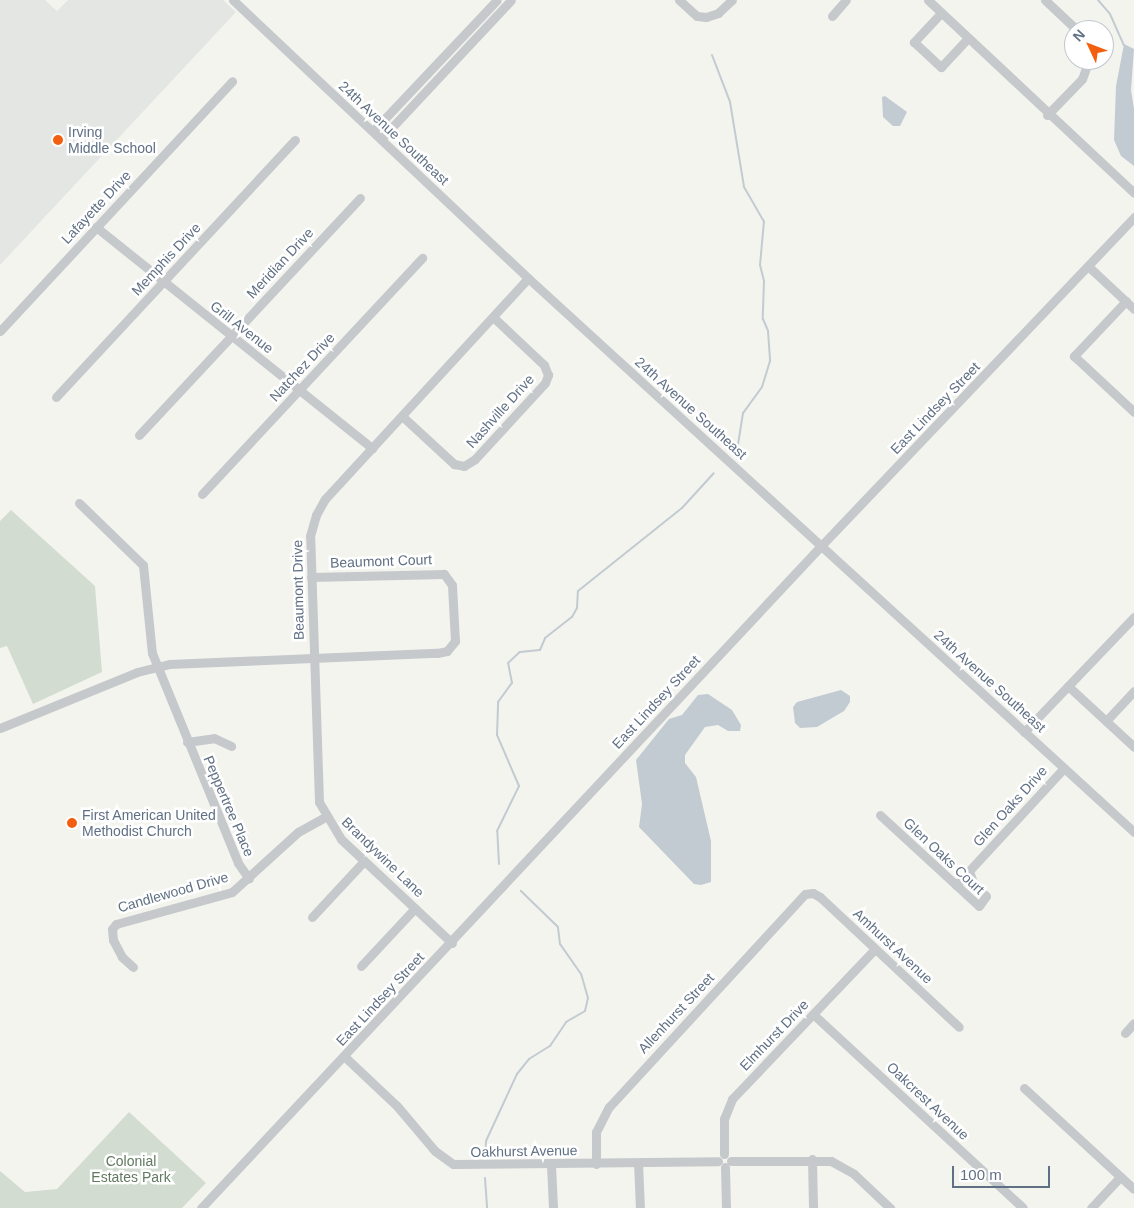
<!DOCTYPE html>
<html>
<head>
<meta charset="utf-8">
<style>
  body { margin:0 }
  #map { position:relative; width:1134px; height:1208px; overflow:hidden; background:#f4f4ef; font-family:Arial,sans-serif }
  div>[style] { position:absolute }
  .built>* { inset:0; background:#e4e6e3 }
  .green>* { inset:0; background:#d3dcd0 }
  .water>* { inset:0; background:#c2cbd1 }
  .stream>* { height:2px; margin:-1px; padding:0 1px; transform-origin:1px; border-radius:1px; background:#c2cbd1 }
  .minor>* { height:9px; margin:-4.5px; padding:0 4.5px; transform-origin:4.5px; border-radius:4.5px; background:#c6c9cc }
  .dots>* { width:14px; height:14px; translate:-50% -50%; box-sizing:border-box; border:2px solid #fff; border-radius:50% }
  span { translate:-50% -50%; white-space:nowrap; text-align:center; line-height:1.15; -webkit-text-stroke:5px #fff; paint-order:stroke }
  .poi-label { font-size:14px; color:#607084 }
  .left { translate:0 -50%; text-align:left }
  .street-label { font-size:14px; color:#607084 }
  .park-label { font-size:14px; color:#627a60 }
  .north { position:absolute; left:1064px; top:20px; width:50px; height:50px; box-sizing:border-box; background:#fff; border:1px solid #bfc6ce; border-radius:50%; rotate:313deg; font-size:14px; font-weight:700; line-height:20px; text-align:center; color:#607084 }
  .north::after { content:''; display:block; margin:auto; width:18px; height:22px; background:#f35f11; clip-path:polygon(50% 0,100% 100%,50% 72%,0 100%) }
  .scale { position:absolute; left:952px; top:1166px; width:98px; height:22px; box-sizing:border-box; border:2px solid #607084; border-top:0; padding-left:6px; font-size:15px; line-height:18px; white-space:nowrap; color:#607084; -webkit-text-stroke:4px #fff; paint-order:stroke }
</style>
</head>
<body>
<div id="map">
  <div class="built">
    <div style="clip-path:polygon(0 0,45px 0,57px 11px,68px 0,223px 0,236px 12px,0 265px)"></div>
  </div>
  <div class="green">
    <div style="clip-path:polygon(11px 510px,95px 586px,102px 672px,33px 704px,7px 646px,0 648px,0 521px)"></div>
    <div style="clip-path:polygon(129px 1112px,206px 1183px,182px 1208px,0 1208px,0 1171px,25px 1192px,57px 1189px)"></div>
  </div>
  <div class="water">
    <div style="clip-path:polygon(1124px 44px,1134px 49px,1131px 90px,1134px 109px,1134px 166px,1121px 156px,1114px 140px,1116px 86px)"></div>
    <div style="clip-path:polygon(885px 96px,907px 112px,900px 126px,893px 126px,883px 117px,882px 97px)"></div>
    <div style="clip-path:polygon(841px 690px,850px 696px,850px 702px,844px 711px,817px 727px,800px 728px,795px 723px,793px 707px,797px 702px)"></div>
    <div style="clip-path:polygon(708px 694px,732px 710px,741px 725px,740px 731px,728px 731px,718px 725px,705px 727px,685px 755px,685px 763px,696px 777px,711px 841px,711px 882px,701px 885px,694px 884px,639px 827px,642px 804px,636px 760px,669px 719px,682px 715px,698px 695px)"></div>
  </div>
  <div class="stream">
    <div style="left:1098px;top:0;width:18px;rotate:49deg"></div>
    <div style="left:1110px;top:14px;width:34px;rotate:66deg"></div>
    <div style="left:712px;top:55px;width:50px;rotate:69deg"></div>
    <div style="left:730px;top:102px;width:86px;rotate:80.6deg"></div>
    <div style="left:744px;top:187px;width:39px;rotate:60deg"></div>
    <div style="left:764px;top:221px;width:44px;rotate:95.2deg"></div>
    <div style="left:760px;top:265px;width:16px;rotate:76deg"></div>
    <div style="left:764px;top:281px;width:38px;rotate:92deg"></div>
    <div style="left:763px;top:319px;width:13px;rotate:67deg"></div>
    <div style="left:768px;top:331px;width:30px;rotate:86deg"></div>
    <div style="left:770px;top:361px;width:27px;rotate:107deg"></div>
    <div style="left:762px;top:387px;width:32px;rotate:126deg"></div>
    <div style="left:743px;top:413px;width:36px;rotate:99deg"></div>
    <div style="left:499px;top:864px;width:33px;rotate:-93deg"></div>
    <div style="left:497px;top:831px;width:50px;rotate:-63.9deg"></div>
    <div style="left:519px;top:786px;width:56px;rotate:-113.3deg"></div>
    <div style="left:497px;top:735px;width:33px;rotate:-88deg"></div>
    <div style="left:498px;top:702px;width:24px;rotate:-54deg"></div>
    <div style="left:512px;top:683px;width:20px;rotate:-101deg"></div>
    <div style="left:508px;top:663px;width:16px;rotate:-43deg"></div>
    <div style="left:520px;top:652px;width:20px;rotate:-6deg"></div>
    <div style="left:540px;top:650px;width:13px;rotate:-67deg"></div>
    <div style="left:545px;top:638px;width:34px;rotate:-38deg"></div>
    <div style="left:572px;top:617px;width:10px;rotate:-61deg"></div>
    <div style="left:577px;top:608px;width:17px;rotate:-87deg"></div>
    <div style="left:578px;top:591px;width:133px;rotate:-38.6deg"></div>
    <div style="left:682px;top:508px;width:47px;rotate:-47.6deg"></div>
    <div style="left:485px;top:1156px;width:15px;rotate:-86deg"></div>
    <div style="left:486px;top:1141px;width:74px;rotate:-65.2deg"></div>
    <div style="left:517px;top:1074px;width:19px;rotate:-51deg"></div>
    <div style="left:529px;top:1059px;width:25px;rotate:-32deg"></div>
    <div style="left:550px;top:1046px;width:29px;rotate:-56deg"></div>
    <div style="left:566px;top:1022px;width:22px;rotate:-30deg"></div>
    <div style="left:585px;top:1011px;width:13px;rotate:-77deg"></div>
    <div style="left:588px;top:998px;width:25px;rotate:-106deg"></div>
    <div style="left:581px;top:974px;width:37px;rotate:-125deg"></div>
    <div style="left:560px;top:944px;width:17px;rotate:-97deg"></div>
    <div style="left:558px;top:927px;width:52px;rotate:-135.8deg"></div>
    <div style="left:485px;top:1178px;width:30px;rotate:86deg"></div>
  </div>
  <div class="minor">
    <div style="left:233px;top:0;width:405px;rotate:43.3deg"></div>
    <div style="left:528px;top:278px;width:821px;rotate:42.43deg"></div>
    <div style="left:679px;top:0;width:24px;rotate:42deg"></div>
    <div style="left:697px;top:16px;width:9px;rotate:6deg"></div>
    <div style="left:706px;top:17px;width:13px;rotate:-18deg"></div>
    <div style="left:718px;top:13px;width:19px;rotate:-43deg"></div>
    <div style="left:928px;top:0;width:282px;rotate:43.1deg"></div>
    <div style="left:1045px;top:0;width:44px;rotate:43.2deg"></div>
    <div style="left:941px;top:13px;width:40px;rotate:133deg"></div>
    <div style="left:914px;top:42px;width:37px;rotate:43deg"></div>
    <div style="left:941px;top:67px;width:40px;rotate:-47deg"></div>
    <div style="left:832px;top:16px;width:21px;rotate:-49deg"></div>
    <div style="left:1047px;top:115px;width:50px;rotate:-45.8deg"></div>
    <div style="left:1082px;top:79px;width:20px;rotate:-70deg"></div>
    <div style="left:373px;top:131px;width:180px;rotate:-46.6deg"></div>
    <div style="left:381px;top:139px;width:190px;rotate:-46.9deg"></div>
    <div style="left:96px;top:227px;width:354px;rotate:38.7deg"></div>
    <div style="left:1088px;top:266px;width:63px;rotate:43.1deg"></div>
    <div style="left:1126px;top:301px;width:76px;rotate:133.4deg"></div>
    <div style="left:1074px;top:356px;width:82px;rotate:43deg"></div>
    <div style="left:0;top:331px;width:341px;rotate:-47.1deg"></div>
    <div style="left:56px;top:397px;width:351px;rotate:-47.1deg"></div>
    <div style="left:402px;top:416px;width:71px;rotate:42.7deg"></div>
    <div style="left:454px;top:464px;width:10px;rotate:11deg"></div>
    <div style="left:464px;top:466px;width:13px;rotate:-32deg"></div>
    <div style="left:475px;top:459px;width:103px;rotate:-47.4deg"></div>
    <div style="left:545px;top:383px;width:9px;rotate:-69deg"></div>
    <div style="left:548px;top:375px;width:11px;rotate:-112deg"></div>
    <div style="left:544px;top:365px;width:70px;rotate:-136.7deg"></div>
    <div style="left:139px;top:435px;width:324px;rotate:-47deg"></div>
    <div style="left:202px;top:494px;width:323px;rotate:-47deg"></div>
    <div style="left:79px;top:503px;width:89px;rotate:44.1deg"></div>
    <div style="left:143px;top:565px;width:88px;rotate:84.2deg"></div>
    <div style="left:152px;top:653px;width:227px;rotate:67.7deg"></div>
    <div style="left:238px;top:863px;width:19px;rotate:55deg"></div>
    <div style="left:1068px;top:686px;width:90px;rotate:42.7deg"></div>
    <div style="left:1106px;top:721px;width:41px;rotate:-47deg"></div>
    <div style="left:0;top:728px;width:148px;rotate:-22.2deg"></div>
    <div style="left:137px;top:672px;width:33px;rotate:-14deg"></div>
    <div style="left:169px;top:664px;width:268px;rotate:-2.4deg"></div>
    <div style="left:437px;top:653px;width:10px;rotate:-11deg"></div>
    <div style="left:447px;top:651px;width:13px;rotate:-51deg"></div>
    <div style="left:455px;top:641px;width:56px;rotate:-93.1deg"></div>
    <div style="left:452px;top:585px;width:14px;rotate:-126deg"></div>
    <div style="left:444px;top:574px;width:133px;rotate:178.7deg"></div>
    <div style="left:1024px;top:732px;width:159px;rotate:-46.3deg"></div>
    <div style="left:187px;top:742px;width:27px;rotate:-8deg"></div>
    <div style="left:214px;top:738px;width:19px;rotate:25deg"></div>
    <div style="left:880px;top:815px;width:134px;rotate:42.6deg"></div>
    <div style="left:979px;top:906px;width:12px;rotate:-55deg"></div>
    <div style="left:986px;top:896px;width:16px;rotate:-137deg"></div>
    <div style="left:974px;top:885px;width:15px;rotate:-110deg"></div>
    <div style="left:956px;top:885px;width:159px;rotate:-47.3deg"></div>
    <div style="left:312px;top:917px;width:76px;rotate:-47.1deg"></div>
    <div style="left:452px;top:943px;width:152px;rotate:-136.9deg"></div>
    <div style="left:341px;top:839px;width:43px;rotate:-120.7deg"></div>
    <div style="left:319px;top:802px;width:266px;rotate:-91.9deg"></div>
    <div style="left:310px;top:536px;width:22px;rotate:-74deg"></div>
    <div style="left:316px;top:515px;width:18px;rotate:-61deg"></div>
    <div style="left:325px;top:499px;width:300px;rotate:-47.4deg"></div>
    <div style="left:361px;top:966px;width:79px;rotate:-47deg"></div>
    <div style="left:133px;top:967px;width:15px;rotate:-138deg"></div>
    <div style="left:122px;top:957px;width:19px;rotate:-118deg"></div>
    <div style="left:113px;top:940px;width:11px;rotate:-95deg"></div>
    <div style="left:112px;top:929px;width:6px;rotate:-51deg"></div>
    <div style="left:116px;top:924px;width:120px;rotate:-15.4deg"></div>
    <div style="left:232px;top:892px;width:89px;rotate:-42.3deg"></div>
    <div style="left:298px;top:832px;width:31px;rotate:-29deg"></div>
    <div style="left:814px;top:1015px;width:284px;rotate:42.7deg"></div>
    <div style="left:1125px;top:1033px;width:13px;rotate:-48deg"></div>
    <div style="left:345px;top:1057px;width:71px;rotate:43.3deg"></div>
    <div style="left:397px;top:1106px;width:59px;rotate:49.8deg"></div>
    <div style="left:435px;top:1151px;width:22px;rotate:36deg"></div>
    <div style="left:453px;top:1164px;width:265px;rotate:-0.6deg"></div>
    <div style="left:1024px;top:1088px;width:149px;rotate:42.6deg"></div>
    <div style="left:724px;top:1154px;width:35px;rotate:-90deg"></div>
    <div style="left:724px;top:1119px;width:22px;rotate:-68deg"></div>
    <div style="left:732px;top:1099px;width:207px;rotate:-46.4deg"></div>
    <div style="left:812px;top:1159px;width:49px;rotate:88.8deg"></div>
    <div style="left:731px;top:1161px;width:100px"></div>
    <div style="left:831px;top:1161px;width:26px;rotate:29deg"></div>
    <div style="left:854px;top:1174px;width:50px;rotate:43.4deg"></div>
    <div style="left:638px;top:1163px;width:45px;rotate:87.5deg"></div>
    <div style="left:596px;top:1164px;width:32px;rotate:-90deg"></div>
    <div style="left:596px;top:1132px;width:28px;rotate:-63deg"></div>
    <div style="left:609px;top:1107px;width:289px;rotate:-47.4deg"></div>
    <div style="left:805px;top:894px;width:8px;rotate:-7deg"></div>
    <div style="left:813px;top:893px;width:8px;rotate:30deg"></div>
    <div style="left:820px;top:897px;width:190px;rotate:43.1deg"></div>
    <div style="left:551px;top:1165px;width:43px;rotate:87.3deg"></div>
    <div style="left:725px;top:1167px;width:41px;rotate:88.6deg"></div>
    <div style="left:201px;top:1208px;width:906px;rotate:-46.88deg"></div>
    <div style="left:820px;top:547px;width:456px;rotate:-46.4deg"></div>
    <div style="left:1091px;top:1208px;width:42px;rotate:-46.9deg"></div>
  </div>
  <div class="dots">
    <div style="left:58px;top:140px;background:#f35f11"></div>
    <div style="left:72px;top:823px;background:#f35f11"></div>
  </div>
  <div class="poi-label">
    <span class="left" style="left:68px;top:140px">Irving<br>Middle School</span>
    <span class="left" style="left:82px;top:823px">First American United<br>Methodist Church</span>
  </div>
  <div class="street-label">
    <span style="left:394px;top:133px;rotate:43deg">24th Avenue Southeast</span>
    <span style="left:96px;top:207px;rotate:-47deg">Lafayette Drive</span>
    <span style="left:166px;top:259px;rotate:-47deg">Memphis Drive</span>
    <span style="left:280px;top:263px;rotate:-47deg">Meridian Drive</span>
    <span style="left:242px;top:327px;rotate:38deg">Grill Avenue</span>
    <span style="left:302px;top:367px;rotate:-47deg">Natchez Drive</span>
    <span style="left:691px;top:408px;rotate:42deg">24th Avenue Southeast</span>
    <span style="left:935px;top:408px;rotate:-46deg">East Lindsey Street</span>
    <span style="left:500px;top:411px;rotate:-48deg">Nashville Drive</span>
    <span style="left:381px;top:561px;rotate:-2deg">Beaumont Court</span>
    <span style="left:298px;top:590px;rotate:-91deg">Beaumont Drive</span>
    <span style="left:990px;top:681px;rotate:42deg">24th Avenue Southeast</span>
    <span style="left:656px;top:702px;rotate:-47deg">East Lindsey Street</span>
    <span style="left:229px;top:806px;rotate:67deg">Peppertree Place</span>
    <span style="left:1010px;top:806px;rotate:-48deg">Glen Oaks Drive</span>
    <span style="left:944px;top:856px;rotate:43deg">Glen Oaks Court</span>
    <span style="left:383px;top:857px;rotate:44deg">Brandywine Lane</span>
    <span style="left:173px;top:892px;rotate:-16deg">Candlewood Drive</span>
    <span style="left:893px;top:946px;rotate:43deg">Amhurst Avenue</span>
    <span style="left:380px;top:999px;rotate:-47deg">East Lindsey Street</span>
    <span style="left:676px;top:1013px;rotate:-47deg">Allenhurst Street</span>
    <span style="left:774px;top:1035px;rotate:-46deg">Elmhurst Drive</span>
    <span style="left:928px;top:1101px;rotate:43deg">Oakcrest Avenue</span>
    <span style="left:524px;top:1151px;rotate:-1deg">Oakhurst Avenue</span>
  </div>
  <div class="park-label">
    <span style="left:131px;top:1169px">Colonial<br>Estates Park</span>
  </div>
  <div class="north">N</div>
  <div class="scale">100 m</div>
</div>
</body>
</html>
